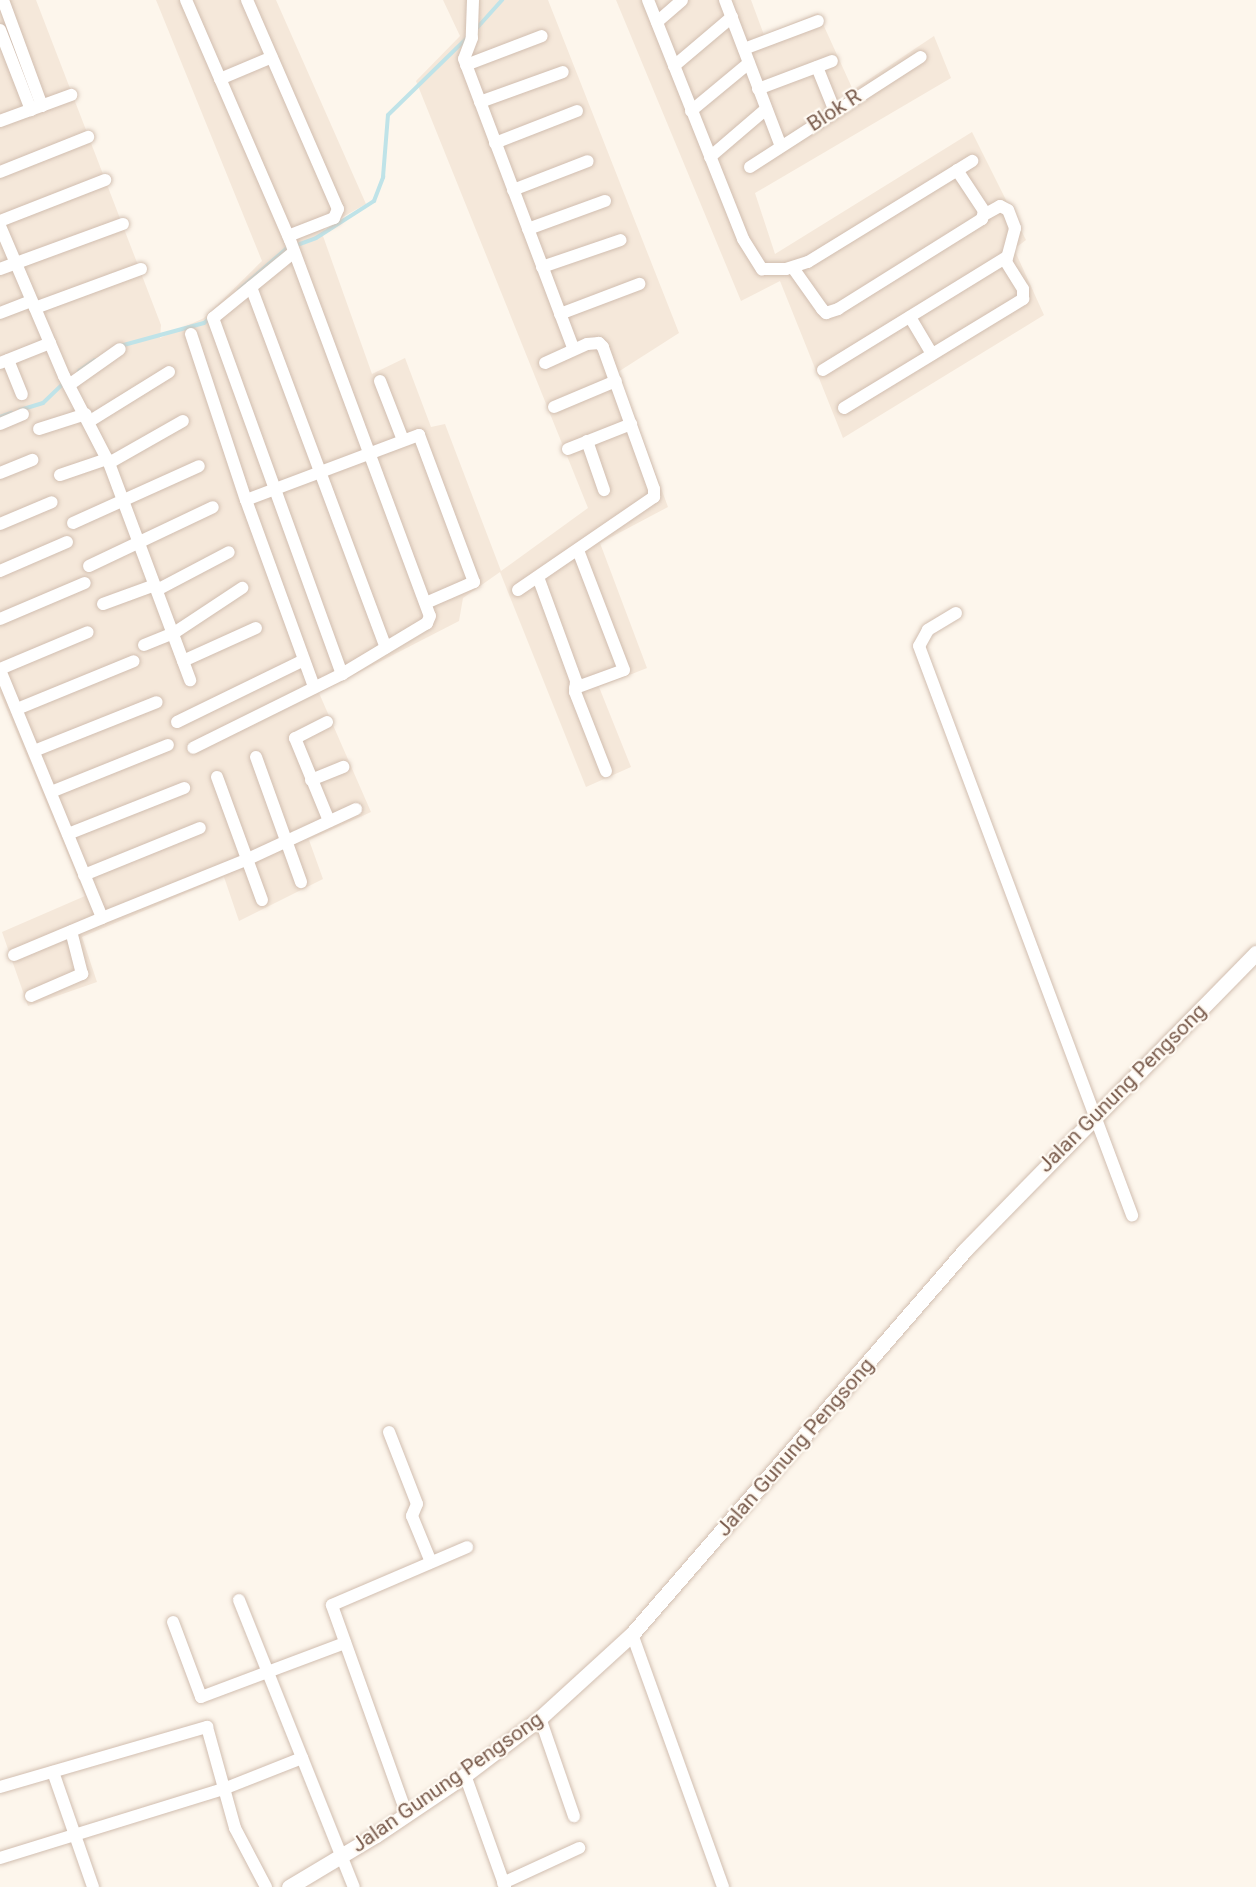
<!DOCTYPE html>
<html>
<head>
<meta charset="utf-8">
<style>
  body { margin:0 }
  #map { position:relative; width:1256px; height:1887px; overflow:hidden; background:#fdf6ec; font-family:Roboto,sans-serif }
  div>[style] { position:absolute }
  .residential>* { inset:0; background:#f5e8da }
  .stream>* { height:4px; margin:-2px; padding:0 2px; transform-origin:2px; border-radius:2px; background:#bfe3e8 }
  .roads { filter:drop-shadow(0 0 2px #d1beb0) drop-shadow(0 0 2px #d1beb0) }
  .minor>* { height:12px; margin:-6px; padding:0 6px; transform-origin:6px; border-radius:6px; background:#fff }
  .tertiary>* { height:15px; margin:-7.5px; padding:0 7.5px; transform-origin:7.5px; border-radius:7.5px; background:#fff }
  span { translate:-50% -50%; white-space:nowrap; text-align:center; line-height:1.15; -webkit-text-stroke:4.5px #fffaf3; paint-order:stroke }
  .street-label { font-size:21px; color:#7a5c4d }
</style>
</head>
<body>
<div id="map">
  <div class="residential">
    <div style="clip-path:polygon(0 0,36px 0,161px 325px,160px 338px,204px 318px,262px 261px,156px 0,276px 0,366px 204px,325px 227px,323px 236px,372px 374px,405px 358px,431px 427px,445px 424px,501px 571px,588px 508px,416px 81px,460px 36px,443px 0,548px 0,679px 333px,618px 372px,668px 507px,600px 543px,647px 668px,599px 687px,631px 767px,586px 787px,500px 572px,463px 598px,459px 621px,319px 693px,371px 812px,309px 840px,323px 879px,239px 921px,224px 877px,82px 937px,97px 982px,28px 1006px,2px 932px,85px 896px,0 693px)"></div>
    <div style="clip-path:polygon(616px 0,751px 0,764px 35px,818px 13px,853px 90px,934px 36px,951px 78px,755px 193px,775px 254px,972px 132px,1026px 240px,1014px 249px,1044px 315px,843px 438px,780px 281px,741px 301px)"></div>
  </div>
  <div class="stream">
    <div style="left:476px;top:29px;width:39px;rotate:-48deg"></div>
    <div style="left:239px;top:290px;width:62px;rotate:-41.1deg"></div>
    <div style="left:286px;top:249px;width:32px;rotate:-20deg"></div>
    <div style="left:316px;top:238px;width:69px;rotate:-32.5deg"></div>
    <div style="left:374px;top:201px;width:26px;rotate:-69deg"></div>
    <div style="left:383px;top:177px;width:62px;rotate:-85.4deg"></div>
    <div style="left:388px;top:115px;width:113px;rotate:-44.3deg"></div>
    <div style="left:120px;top:346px;width:87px;rotate:-15.3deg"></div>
    <div style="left:204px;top:323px;width:8px;rotate:-40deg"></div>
    <div style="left:79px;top:371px;width:19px;rotate:-35deg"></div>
    <div style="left:20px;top:410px;width:24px;rotate:-17deg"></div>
    <div style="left:43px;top:403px;width:29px;rotate:-44deg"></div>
    <div style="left:0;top:417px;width:12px;rotate:-20deg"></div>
  </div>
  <div class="roads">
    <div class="minor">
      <div style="left:3px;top:0;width:113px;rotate:69.8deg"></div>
      <div style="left:186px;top:0;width:262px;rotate:66.6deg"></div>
      <div style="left:290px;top:240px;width:401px;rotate:69.6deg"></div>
      <div style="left:430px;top:616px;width:8px;rotate:113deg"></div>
      <div style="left:427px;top:623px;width:99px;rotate:149deg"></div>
      <div style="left:342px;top:674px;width:166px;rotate:153.6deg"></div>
      <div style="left:247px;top:0;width:228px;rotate:66.5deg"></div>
      <div style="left:338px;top:209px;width:10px;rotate:114deg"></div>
      <div style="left:334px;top:218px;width:49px;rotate:158.6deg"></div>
      <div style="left:473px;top:0;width:38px;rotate:92deg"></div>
      <div style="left:472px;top:38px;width:22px;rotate:111deg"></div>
      <div style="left:464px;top:59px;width:309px;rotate:69.3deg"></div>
      <div style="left:648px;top:0;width:257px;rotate:68.3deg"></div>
      <div style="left:743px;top:239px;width:36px;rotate:58deg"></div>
      <div style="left:762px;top:269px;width:24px"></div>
      <div style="left:786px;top:269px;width:23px;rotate:-18deg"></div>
      <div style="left:808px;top:262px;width:193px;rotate:-31.6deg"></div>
      <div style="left:725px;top:0;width:154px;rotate:69.1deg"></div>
      <div style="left:657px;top:22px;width:33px;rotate:-41deg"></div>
      <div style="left:0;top:30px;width:86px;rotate:68.8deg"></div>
      <div style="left:744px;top:49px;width:79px;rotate:-20.7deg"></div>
      <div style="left:466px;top:65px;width:81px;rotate:-20.9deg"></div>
      <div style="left:674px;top:66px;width:76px;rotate:-40.2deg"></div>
      <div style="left:817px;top:67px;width:45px;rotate:68deg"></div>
      <div style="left:220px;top:79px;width:56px;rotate:-22.9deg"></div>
      <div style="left:758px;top:89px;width:79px;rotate:-20.7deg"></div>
      <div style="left:480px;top:102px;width:88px;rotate:-19.9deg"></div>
      <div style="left:691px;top:111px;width:75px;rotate:-39.6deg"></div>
      <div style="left:0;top:121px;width:76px;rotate:-20.1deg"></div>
      <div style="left:495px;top:143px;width:88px;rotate:-21.3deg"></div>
      <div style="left:710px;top:157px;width:74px;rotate:-40.6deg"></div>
      <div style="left:750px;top:167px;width:203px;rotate:-32.8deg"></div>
      <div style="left:0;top:172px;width:95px;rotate:-21.7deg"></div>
      <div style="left:513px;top:190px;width:80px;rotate:-21.1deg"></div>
      <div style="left:0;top:221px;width:113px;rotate:-21.3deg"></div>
      <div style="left:0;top:226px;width:163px;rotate:66.9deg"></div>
      <div style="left:64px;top:376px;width:98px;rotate:62.7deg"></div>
      <div style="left:109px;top:463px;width:232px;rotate:69.5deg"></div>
      <div style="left:528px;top:229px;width:82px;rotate:-20deg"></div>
      <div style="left:294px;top:252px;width:104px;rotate:140.8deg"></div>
      <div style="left:213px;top:318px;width:379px;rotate:70.1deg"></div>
      <div style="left:542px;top:267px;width:83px;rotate:-18.9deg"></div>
      <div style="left:793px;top:268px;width:50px;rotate:54.7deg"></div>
      <div style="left:822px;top:309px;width:6px;rotate:45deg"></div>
      <div style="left:826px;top:313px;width:13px;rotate:-18deg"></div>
      <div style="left:838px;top:309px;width:170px;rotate:-32deg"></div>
      <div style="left:982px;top:219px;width:8px;rotate:-76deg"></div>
      <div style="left:984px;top:211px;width:49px;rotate:-123.4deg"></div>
      <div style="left:0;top:269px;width:131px;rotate:-20.1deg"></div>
      <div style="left:251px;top:287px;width:385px;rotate:69.5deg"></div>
      <div style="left:35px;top:308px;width:113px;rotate:-20.2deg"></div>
      <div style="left:0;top:313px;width:33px;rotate:-21deg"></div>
      <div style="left:560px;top:314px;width:85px;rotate:-20.8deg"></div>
      <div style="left:910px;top:317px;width:43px;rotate:59.3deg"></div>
      <div style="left:191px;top:334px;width:175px;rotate:71.7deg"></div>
      <div style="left:246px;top:500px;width:185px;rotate:-20.6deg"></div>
      <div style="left:419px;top:435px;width:157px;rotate:69.5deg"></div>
      <div style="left:474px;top:582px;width:52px;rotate:156.4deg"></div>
      <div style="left:8px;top:360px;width:37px;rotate:68deg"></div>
      <div style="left:0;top:363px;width:54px;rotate:-21.8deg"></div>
      <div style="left:823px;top:370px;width:216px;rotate:-31.6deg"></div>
      <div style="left:380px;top:381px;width:63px;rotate:68.7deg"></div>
      <div style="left:69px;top:385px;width:62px;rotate:-35.2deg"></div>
      <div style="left:554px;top:407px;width:67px;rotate:-22.8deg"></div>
      <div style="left:844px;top:408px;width:210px;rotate:-31.3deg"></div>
      <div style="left:1023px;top:299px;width:10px;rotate:-90deg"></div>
      <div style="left:1023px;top:289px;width:32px;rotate:-122deg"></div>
      <div style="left:1006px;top:262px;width:35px;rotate:-75deg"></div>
      <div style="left:1015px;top:228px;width:19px;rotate:-111deg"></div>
      <div style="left:1008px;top:210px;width:9px;rotate:-153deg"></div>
      <div style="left:1000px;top:206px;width:18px;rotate:151deg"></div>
      <div style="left:90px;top:421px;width:93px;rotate:-31.8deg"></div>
      <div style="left:0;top:424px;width:25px;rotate:-23deg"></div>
      <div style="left:39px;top:429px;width:49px;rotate:-17.7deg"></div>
      <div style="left:587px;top:441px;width:52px;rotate:70.9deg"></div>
      <div style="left:568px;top:449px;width:68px;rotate:-21.6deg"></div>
      <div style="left:109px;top:463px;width:85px;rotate:-29.6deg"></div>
      <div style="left:0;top:473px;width:35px;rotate:-22deg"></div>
      <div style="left:60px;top:475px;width:50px;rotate:-18.8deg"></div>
      <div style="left:246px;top:500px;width:199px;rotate:70deg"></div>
      <div style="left:73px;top:523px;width:138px;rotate:-24.3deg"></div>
      <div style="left:0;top:524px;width:56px;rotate:-22.9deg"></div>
      <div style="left:89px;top:566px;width:137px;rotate:-25.4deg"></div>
      <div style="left:0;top:571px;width:73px;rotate:-23.4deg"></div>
      <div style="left:538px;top:577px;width:111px;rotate:69.9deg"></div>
      <div style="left:576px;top:681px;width:11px;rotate:95deg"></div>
      <div style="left:575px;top:692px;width:85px;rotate:68.6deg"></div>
      <div style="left:157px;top:590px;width:81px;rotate:-27.8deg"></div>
      <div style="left:518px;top:590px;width:165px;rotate:-34.4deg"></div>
      <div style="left:654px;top:497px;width:8px;rotate:-90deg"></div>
      <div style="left:654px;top:489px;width:151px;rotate:-109.8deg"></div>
      <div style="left:603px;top:347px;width:6px;rotate:-135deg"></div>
      <div style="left:599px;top:343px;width:12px;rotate:175deg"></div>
      <div style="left:587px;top:344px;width:46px;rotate:155.7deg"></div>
      <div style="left:103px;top:604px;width:55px;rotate:-20.1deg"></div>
      <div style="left:956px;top:613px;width:33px;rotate:149deg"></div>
      <div style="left:928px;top:630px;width:18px;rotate:119deg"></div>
      <div style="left:919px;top:646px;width:608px;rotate:69.48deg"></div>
      <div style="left:0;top:619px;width:92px;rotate:-23deg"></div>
      <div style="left:144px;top:645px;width:32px;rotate:-22deg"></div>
      <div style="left:174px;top:633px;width:82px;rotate:-33.5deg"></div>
      <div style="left:183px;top:661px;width:80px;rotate:-24.3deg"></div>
      <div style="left:0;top:669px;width:95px;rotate:-22.8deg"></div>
      <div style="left:0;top:670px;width:268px;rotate:67.6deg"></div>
      <div style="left:102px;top:918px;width:157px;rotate:-22deg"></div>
      <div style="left:248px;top:859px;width:119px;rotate:-24.8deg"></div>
      <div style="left:575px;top:688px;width:52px;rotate:-20.2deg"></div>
      <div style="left:624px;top:670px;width:129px;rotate:-111deg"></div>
      <div style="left:17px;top:709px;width:126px;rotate:-22.3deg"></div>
      <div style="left:177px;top:722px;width:141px;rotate:-26deg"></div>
      <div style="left:327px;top:722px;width:36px;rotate:153deg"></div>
      <div style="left:295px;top:738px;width:90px;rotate:67.7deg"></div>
      <div style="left:34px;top:751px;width:132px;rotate:-21.7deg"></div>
      <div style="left:256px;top:757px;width:133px;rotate:70.2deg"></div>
      <div style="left:217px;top:777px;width:131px;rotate:69.9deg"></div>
      <div style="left:311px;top:780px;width:35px;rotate:-22deg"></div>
      <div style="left:51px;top:792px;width:126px;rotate:-21.9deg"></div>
      <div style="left:68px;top:834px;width:125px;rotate:-21.6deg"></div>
      <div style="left:84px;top:875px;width:125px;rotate:-22.1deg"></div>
      <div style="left:14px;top:955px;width:95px;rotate:-22.8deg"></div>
      <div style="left:31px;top:996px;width:56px;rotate:-23.3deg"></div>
      <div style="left:82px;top:974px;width:44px;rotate:-104.3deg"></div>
      <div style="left:389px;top:1432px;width:77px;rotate:68.7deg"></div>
      <div style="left:417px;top:1504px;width:13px;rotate:113deg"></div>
      <div style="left:412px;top:1516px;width:50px;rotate:67.6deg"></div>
      <div style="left:239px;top:1600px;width:309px;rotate:68.2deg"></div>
      <div style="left:173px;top:1622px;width:80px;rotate:69.5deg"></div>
      <div style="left:201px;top:1697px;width:154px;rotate:-20.6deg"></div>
      <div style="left:632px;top:1634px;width:269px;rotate:70.2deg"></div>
      <div style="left:540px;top:1718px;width:104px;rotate:70.9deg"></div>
      <div style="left:53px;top:1772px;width:122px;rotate:70.8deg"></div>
      <div style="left:465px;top:1775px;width:119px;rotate:70.3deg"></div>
      <div style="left:0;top:1787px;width:216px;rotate:-16.2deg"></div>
      <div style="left:207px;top:1727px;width:105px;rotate:74.5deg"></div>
      <div style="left:235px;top:1828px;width:67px;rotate:62.3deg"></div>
      <div style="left:407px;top:1815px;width:223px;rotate:-109.7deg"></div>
      <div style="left:332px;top:1605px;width:147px;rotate:-23.2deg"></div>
      <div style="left:0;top:1858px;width:237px;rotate:-17.2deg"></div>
      <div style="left:226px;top:1788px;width:82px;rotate:-21.5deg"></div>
      <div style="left:503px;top:1883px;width:84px;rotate:-24.7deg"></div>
    </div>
    <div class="tertiary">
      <div style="left:289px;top:1887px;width:101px;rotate:-30.9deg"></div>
      <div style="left:376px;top:1835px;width:107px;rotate:-34deg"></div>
      <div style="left:465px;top:1775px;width:94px;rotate:-37.2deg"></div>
      <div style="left:540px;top:1718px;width:125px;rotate:-42.4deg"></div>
      <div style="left:632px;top:1634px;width:508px;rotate:-49.07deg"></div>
      <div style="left:965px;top:1250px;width:416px;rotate:-45.6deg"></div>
    </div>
  </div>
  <div class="street-label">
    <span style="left:834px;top:110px;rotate:-33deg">Blok R</span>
    <span style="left:1122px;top:1088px;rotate:-45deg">Jalan Gunung Pengsong</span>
    <span style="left:795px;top:1447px;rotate:-49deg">Jalan Gunung Pengsong</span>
    <span style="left:447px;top:1782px;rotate:-35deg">Jalan Gunung Pengsong</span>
  </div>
</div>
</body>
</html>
